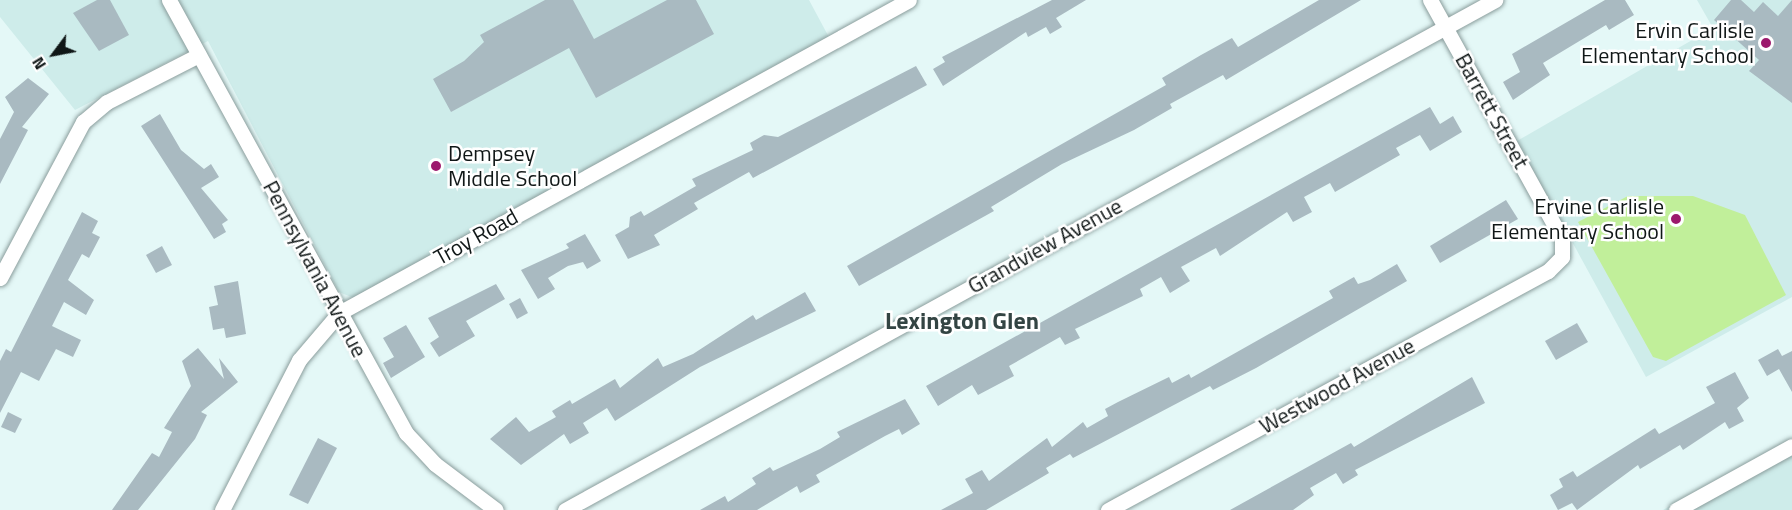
<!DOCTYPE html>
<html>
<head>
<meta charset="utf-8">
<style>
  body { margin:0 }
  #map { position:relative; width:1792px; height:510px; overflow:hidden; background:#e4f8f7; font-family:"Titillium Web",sans-serif }
  div>[style] { position:absolute }
  .built>* { inset:0; background:#ceecea }
  .green>* { inset:0; background:#c1ef9a }
  .building>* { inset:0; background:#a9bac1 }
  .roads { filter:drop-shadow(0 0 2px #8a9d9c) drop-shadow(0 0 2px #8a9d9c) }
  .minor>* { height:15px; margin:-7.5px; padding:0 7.5px; transform-origin:7.5px; border-radius:7.5px; background:#fff }
  .dots>* { width:16px; height:16px; translate:-50% -50%; box-sizing:border-box; border:3px solid #fff; border-radius:50% }
  span { translate:-50% -50%; white-space:nowrap; text-align:center; line-height:1.15; -webkit-text-stroke:5px #fff; paint-order:stroke }
  .poi-label { font-size:22px; color:#101717 }
  .right { translate:-100% -50%; text-align:right }
  .left { translate:0 -50%; text-align:left }
  .street-label { font-size:22px; color:#101717 }
  .neighbourhood-label { font-size:24px; color:#334443; font-weight:700 }
  .north { position:absolute; left:24px; top:24px; width:60px; height:60px; -webkit-text-stroke:4px #fff; paint-order:stroke; rotate:238deg; font-size:16px; font-weight:700; line-height:24px; text-align:center; color:#101717 }
  .north::after { content:''; display:block; margin:auto; width:21px; height:27px; background:#101717; clip-path:polygon(50% 0,100% 100%,50% 72%,0 100%) }
</style>
</head>
<body>
<div id="map">
  <div class="built">
    <div style="clip-path:polygon(0 0,809px 0,831px 41px,354px 298px,339px 292px,208px 41px,75px 110px,0 17px)"></div>
    <div style="clip-path:polygon(1697px 0,1792px 0,1792px 297px,1646px 377px,1517px 141px,1713px 28px)"></div>
    <div style="clip-path:polygon(1792px 439px,1792px 510px,1663px 510px)"></div>
  </div>
  <div class="green">
    <div style="clip-path:polygon(1628px 196px,1693px 196px,1745px 215px,1786px 295px,1666px 361px,1653px 357px,1578px 222px)"></div>
  </div>
  <div class="building">
    <div style="clip-path:polygon(97px 0,110px 0,129px 35px,99px 51px,73px 13px)"></div>
    <div style="clip-path:polygon(545px 0,573px 0,594px 39px,667px 0,696px 0,714px 34px,596px 98px,569px 48px,451px 112px,433px 79px,464px 61px,484px 42px,480px 35px)"></div>
    <div style="clip-path:polygon(1052px 0,1086px 0,1056px 18px,1062px 27px,1050px 34px,1046px 27px,1028px 37px,1026px 32px,943px 86px,933px 69px,945px 62px,942px 57px)"></div>
    <div style="clip-path:polygon(1319px 0,1361px 0,1226px 80px,1223px 75px,1170px 104px,1172px 108px,1134px 130px,1062px 164px,991px 207px,994px 211px,859px 286px,847px 266px,1166px 85px,1162px 78px,1201px 55px,1232px 38px,1238px 47px)"></div>
    <div style="clip-path:polygon(1605px 0,1625px 0,1634px 15px,1609px 30px,1606px 25px,1543px 63px,1550px 75px,1513px 100px,1503px 82px,1520px 72px,1512px 54px)"></div>
    <div style="clip-path:polygon(1731px 0,1741px 0,1754px 12px,1763px 2px,1778px 16px,1792px 0,1792px 103px,1749px 71px,1759px 60px,1714px 20px)"></div>
    <div style="clip-path:polygon(916px 66px,927px 85px,753px 178px,749px 172px,694px 203px,698px 209px,654px 235px,660px 245px,628px 259px,615px 235px,629px 227px,630px 217px,641px 211px,644px 216px,696px 186px,692px 179px,753px 150px,750px 143px,764px 135px,778px 137px)"></div>
    <div style="clip-path:polygon(28px 78px,49px 94px,22px 127px,28px 130px,0 184px,0 139px,14px 112px,5px 97px)"></div>
    <div style="clip-path:polygon(1430px 107px,1440px 124px,1453px 116px,1462px 132px,1430px 151px,1420px 135px,1396px 148px,1400px 155px,1335px 192px,1330px 183px,1304px 197px,1312px 212px,1293px 222px,1287px 212px,1220px 256px,1216px 248px,1181px 267px,1190px 281px,1170px 293px,1161px 277px,1140px 289px,1143px 296px,1075px 329px,1080px 338px,1065px 345px,1060px 337px,1009px 366px,1014px 376px,978px 395px,972px 385px,938px 406px,926px 386px)"></div>
    <div style="clip-path:polygon(160px 114px,181px 150px,204px 169px,211px 164px,219px 177px,201px 188px,228px 220px,222px 224px,226px 232px,214px 239px,141px 126px)"></div>
    <div style="clip-path:polygon(1506px 200px,1518px 219px,1440px 263px,1430px 246px)"></div>
    <div style="clip-path:polygon(82px 212px,98px 221px,92px 233px,100px 237px,89px 258px,82px 254px,68px 280px,94px 300px,86px 315px,64px 302px,52px 326px,81px 340px,73px 357px,56px 349px,39px 381px,21px 372px,0 413px,0 361px,6px 349px,11px 352px)"></div>
    <div style="clip-path:polygon(585px 234px,601px 261px,587px 269px,583px 262px,568px 266px,548px 278px,555px 289px,538px 299px,521px 270px,569px 248px,566px 244px)"></div>
    <div style="clip-path:polygon(162px 246px,172px 265px,156px 273px,146px 255px)"></div>
    <div style="clip-path:polygon(1397px 264px,1407px 281px,1256px 368px,1213px 390px,1210px 386px,1073px 458px,1070px 454px,1046px 468px,1049px 473px,986px 510px,941px 510px,973px 493px,965px 479px,982px 470px,989px 481px,1047px 438px,1052px 447px,1083px 422px,1087px 428px,1108px 416px,1105px 409px,1118px 402px,1169px 377px,1172px 383px,1189px 374px,1191px 378px,1333px 298px,1329px 291px,1354px 277px,1358px 284px,1370px 280px)"></div>
    <div style="clip-path:polygon(238px 281px,246px 334px,226px 338px,224px 328px,213px 330px,209px 307px,218px 305px,214px 286px)"></div>
    <div style="clip-path:polygon(496px 284px,505px 299px,466px 321px,475px 336px,439px 357px,430px 343px,439px 337px,428px 318px)"></div>
    <div style="clip-path:polygon(805px 292px,816px 311px,700px 367px,615px 421px,607px 408px,583px 423px,589px 433px,570px 444px,564px 434px,521px 465px,490px 439px,516px 417px,529px 432px,556px 417px,552px 411px,570px 400px,572px 404px,615px 379px,620px 388px,658px 358px,663px 367px,693px 354px,753px 315px,756px 320px)"></div>
    <div style="clip-path:polygon(520px 298px,528px 313px,517px 319px,509px 304px)"></div>
    <div style="clip-path:polygon(1577px 323px,1588px 342px,1556px 360px,1545px 341px)"></div>
    <div style="clip-path:polygon(406px 325px,425px 357px,391px 378px,383px 363px,394px 357px,383px 338px)"></div>
    <div style="clip-path:polygon(198px 348px,224px 379px,219px 358px,238px 382px,201px 412px,207px 415px,195px 439px,138px 510px,112px 510px,152px 453px,159px 457px,172px 432px,164px 428px,191px 386px,182px 361px)"></div>
    <div style="clip-path:polygon(1778px 349px,1782px 356px,1792px 351px,1792px 392px,1779px 369px,1767px 376px,1758px 360px)"></div>
    <div style="clip-path:polygon(1735px 372px,1749px 398px,1737px 408px,1744px 421px,1729px 429px,1725px 422px,1683px 450px,1680px 445px,1640px 469px,1638px 465px,1577px 510px,1572px 503px,1558px 510px,1550px 495px,1563px 487px,1559px 479px,1573px 471px,1577px 477px,1655px 428px,1659px 434px,1715px 403px,1706px 387px)"></div>
    <div style="clip-path:polygon(1472px 377px,1485px 403px,1355px 470px,1358px 475px,1343px 484px,1336px 473px,1310px 488px,1314px 495px,1293px 510px,1230px 510px,1351px 443px,1354px 447px)"></div>
    <div style="clip-path:polygon(905px 399px,920px 424px,902px 435px,899px 429px,885px 436px,816px 475px,820px 482px,800px 493px,797px 486px,757px 510px,700px 510px,725px 496px,728px 502px,756px 484px,752px 478px,770px 467px,773px 471px,820px 449px,840px 437px,837px 432px)"></div>
    <div style="clip-path:polygon(8px 412px,22px 419px,15px 433px,1px 427px)"></div>
    <div style="clip-path:polygon(318px 438px,337px 448px,308px 504px,289px 495px)"></div>
  </div>
  <div class="roads">
    <div class="minor">
      <div style="left:169px;top:0;width:494px;rotate:61.3deg"></div>
      <div style="left:406px;top:433px;width:42px;rotate:46.9deg"></div>
      <div style="left:435px;top:464px;width:76px;rotate:37deg"></div>
      <div style="left:0;top:278px;width:177px;rotate:-62deg"></div>
      <div style="left:83px;top:122px;width:31px;rotate:-40deg"></div>
      <div style="left:107px;top:102px;width:103px;rotate:-27.1deg"></div>
      <div style="left:222px;top:510px;width:169px;rotate:-62.8deg"></div>
      <div style="left:299px;top:360px;width:62px;rotate:-49.6deg"></div>
      <div style="left:339px;top:313px;width:650px;rotate:-28.77deg"></div>
      <div style="left:565px;top:510px;width:1061px;rotate:-28.74deg"></div>
      <div style="left:1108px;top:510px;width:501px;rotate:-28.51deg"></div>
      <div style="left:1548px;top:271px;width:20px;rotate:-45deg"></div>
      <div style="left:1562px;top:257px;width:18px;rotate:-90deg"></div>
      <div style="left:1562px;top:239px;width:273px;rotate:-118.9deg"></div>
      <div style="left:1676px;top:510px;width:132px;rotate:-28.9deg"></div>
    </div>
  </div>
  <div class="dots">
    <div style="left:1766px;top:43px;background:#9c196d"></div>
    <div style="left:436px;top:166px;background:#9c196d"></div>
    <div style="left:1676px;top:219px;background:#9c196d"></div>
  </div>
  <div class="poi-label">
    <span class="right" style="left:1754px;top:43px">Ervin Carlisle<br>Elementary School</span>
    <span class="left" style="left:448px;top:166px">Dempsey<br>Middle School</span>
    <span class="right" style="left:1664px;top:219px">Ervine Carlisle<br>Elementary School</span>
  </div>
  <div class="street-label">
    <span style="left:1492px;top:111px;rotate:61deg">Barrett Street</span>
    <span style="left:476px;top:237px;rotate:-29deg">Troy Road</span>
    <span style="left:1045px;top:246px;rotate:-29deg">Grandview Avenue</span>
    <span style="left:315px;top:269px;rotate:62deg">Pennsylvania Avenue</span>
    <span style="left:1337px;top:386px;rotate:-29deg">Westwood Avenue</span>
  </div>
  <div class="neighbourhood-label">
    <span style="left:962px;top:321px">Lexington Glen</span>
  </div>
  <div class="north">N</div>
</div>
</body>
</html>
